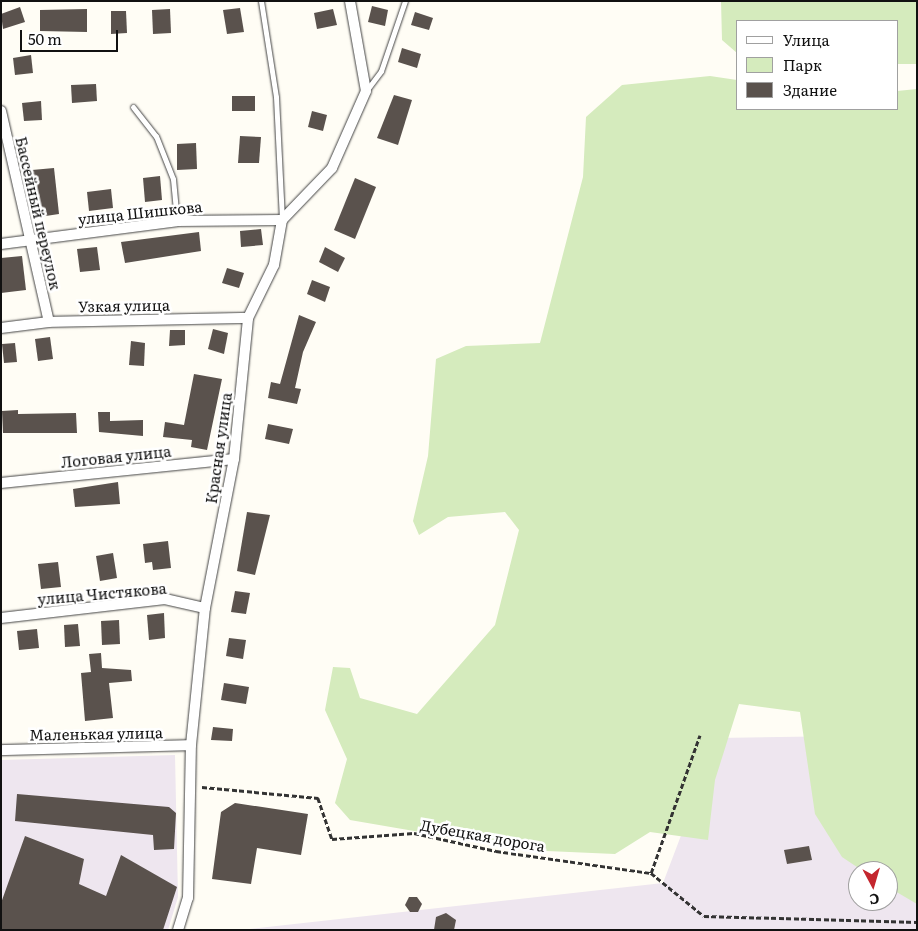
<!DOCTYPE html>
<html>
<head>
<meta charset="utf-8">
<style>
  body { margin:0 }
  #map { position:relative; width:918px; height:931px; overflow:hidden; background:#fffdf5; font-family:Literata,serif }
  div>[style] { position:absolute }
  .industrial>* { inset:0; background:#eee6ef }
  .green>* { inset:0; background:#d5ebbd }
  .building>* { inset:0; background:#5a524d }
  .path>* { height:2.5px; margin-top:-1.25px; transform-origin:0; background:repeating-linear-gradient(90deg,#333 0 5px,transparent 0 7.5px) }
  .roads { filter:drop-shadow(0 0 1px #444) drop-shadow(0 0 1px #444) }
  .service>* { height:5px; margin:-2.5px; padding:0 2.5px; transform-origin:2.5px; border-radius:2.5px; background:#fff }
  .minor>* { height:10px; margin:-5px; padding:0 5px; transform-origin:5px; border-radius:5px; background:#fff }
  span { translate:-50% -50%; white-space:nowrap; text-align:center; line-height:1.15; -webkit-text-stroke:5px #fff; paint-order:stroke }
  .street-label { font-size:15px; color:#111 }
  .frame { position:absolute; inset:0; border:2px solid #111; pointer-events:none }
  .legend { position:absolute; left:736px; top:20px; width:162px; height:90px; box-sizing:border-box; background:#fff; border:1px solid #a0a0a0; margin:0; padding:6px 9px; list-style:none; font-size:15px; color:#111 }
  .legend li { display:flex; align-items:center; gap:10px; height:25px }
  .legend b { width:25px; border:1px solid #a0a0a0 }
  .north { position:absolute; left:848px; top:861px; width:50px; height:50px; box-sizing:border-box; background:#fff; border:1px solid #a0a0a0; border-radius:50%; rotate:174deg; font-size:14px; font-weight:700; line-height:20px; text-align:center; color:#111 }
  .north::after { content:''; display:block; margin:auto; width:18px; height:22px; background:#c4262e; clip-path:polygon(50% 0,100% 100%,50% 72%,0 100%) }
  .scale { position:absolute; left:20px; top:30px; width:98px; height:22px; box-sizing:border-box; border:2px solid #111; border-top:0; padding-left:6px; font-size:15px; line-height:18px; white-space:nowrap; color:#111; -webkit-text-stroke:4px #fff; paint-order:stroke }
</style>
</head>
<body>
<div id="map">
  <div class="industrial">
    <div style="clip-path:polygon(evenodd,917px 735px,917px 930px,240px 930px,663px 883px,718px 738px,917px 735px,858px 871px,888px 871px,888px 901px,858px 901px,858px 871px)"></div>
    <div style="clip-path:polygon(175px 755px,178px 897px,168px 930px,1px 930px,1px 760px)"></div>
  </div>
  <div class="green">
    <div style="clip-path:polygon(721px 1px,917px 1px,917px 64px,897px 64px,897px 21px,737px 21px,737px 53px,722px 40px)"></div>
    <div style="clip-path:polygon(710px 76px,737px 80px,737px 109px,897px 109px,897px 91px,917px 89px,917px 904px,888px 887px,888px 871px,863px 871px,842px 857px,815px 814px,800px 712px,739px 704px,715px 780px,708px 840px,650px 832px,615px 854px,524px 850px,350px 820px,335px 803px,347px 759px,325px 710px,333px 667px,350px 668px,360px 698px,417px 714px,495px 625px,519px 530px,505px 512px,448px 517px,419px 535px,413px 521px,428px 456px,436px 359px,466px 346px,540px 343px,583px 177px,586px 117px,622px 85px)"></div>
  </div>
  <div class="building">
    <div style="clip-path:polygon(372px 6px,388px 10px,385px 26px,368px 22px)"></div>
    <div style="clip-path:polygon(20px 7px,25px 22px,3px 29px,1px 14px)"></div>
    <div style="clip-path:polygon(240px 8px,244px 32px,227px 34px,223px 10px)"></div>
    <div style="clip-path:polygon(87px 9px,87px 32px,40px 31px,40px 10px)"></div>
    <div style="clip-path:polygon(170px 9px,171px 33px,153px 34px,152px 10px)"></div>
    <div style="clip-path:polygon(333px 9px,337px 25px,317px 29px,314px 13px)"></div>
    <div style="clip-path:polygon(111px 11px,126px 11px,127px 33px,111px 34px)"></div>
    <div style="clip-path:polygon(415px 12px,433px 18px,429px 30px,411px 25px)"></div>
    <div style="clip-path:polygon(402px 48px,421px 54px,417px 68px,398px 62px)"></div>
    <div style="clip-path:polygon(31px 55px,33px 73px,15px 75px,13px 58px)"></div>
    <div style="clip-path:polygon(96px 84px,97px 101px,72px 103px,71px 85px)"></div>
    <div style="clip-path:polygon(394px 95px,412px 100px,398px 145px,377px 138px)"></div>
    <div style="clip-path:polygon(232px 96px,255px 96px,255px 111px,232px 111px)"></div>
    <div style="clip-path:polygon(41px 101px,42px 120px,24px 121px,22px 103px)"></div>
    <div style="clip-path:polygon(312px 111px,327px 115px,323px 131px,308px 127px)"></div>
    <div style="clip-path:polygon(240px 136px,261px 137px,259px 163px,238px 163px)"></div>
    <div style="clip-path:polygon(196px 143px,197px 169px,177px 170px,177px 144px)"></div>
    <div style="clip-path:polygon(54px 168px,59px 214px,39px 217px,32px 170px)"></div>
    <div style="clip-path:polygon(160px 176px,162px 200px,145px 202px,143px 178px)"></div>
    <div style="clip-path:polygon(355px 178px,376px 187px,355px 239px,334px 230px)"></div>
    <div style="clip-path:polygon(111px 189px,113px 208px,89px 211px,87px 192px)"></div>
    <div style="clip-path:polygon(261px 229px,263px 245px,241px 247px,240px 231px)"></div>
    <div style="clip-path:polygon(199px 232px,201px 251px,125px 263px,121px 242px)"></div>
    <div style="clip-path:polygon(97px 247px,100px 270px,80px 272px,77px 249px)"></div>
    <div style="clip-path:polygon(325px 247px,345px 258px,338px 272px,319px 262px)"></div>
    <div style="clip-path:polygon(22px 256px,26px 290px,1px 293px,1px 258px)"></div>
    <div style="clip-path:polygon(227px 268px,244px 273px,239px 288px,222px 283px)"></div>
    <div style="clip-path:polygon(312px 280px,330px 287px,325px 302px,307px 294px)"></div>
    <div style="clip-path:polygon(299px 315px,316px 322px,303px 352px,295px 388px,301px 389px,297px 404px,268px 398px,271px 382px,280px 384px)"></div>
    <div style="clip-path:polygon(213px 329px,228px 333px,224px 354px,208px 349px)"></div>
    <div style="clip-path:polygon(170px 330px,185px 330px,185px 345px,169px 346px)"></div>
    <div style="clip-path:polygon(50px 337px,53px 359px,38px 361px,35px 339px)"></div>
    <div style="clip-path:polygon(131px 341px,145px 343px,144px 366px,129px 365px)"></div>
    <div style="clip-path:polygon(15px 343px,17px 362px,4px 363px,2px 344px)"></div>
    <div style="clip-path:polygon(194px 374px,222px 379px,207px 450px,191px 447px,192px 440px,163px 437px,165px 422px,184px 425px)"></div>
    <div style="clip-path:polygon(18px 410px,18px 414px,76px 413px,77px 433px,3px 433px,2px 411px)"></div>
    <div style="clip-path:polygon(98px 412px,110px 412px,110px 421px,143px 420px,143px 436px,99px 432px)"></div>
    <div style="clip-path:polygon(268px 424px,293px 429px,289px 444px,265px 439px)"></div>
    <div style="clip-path:polygon(118px 482px,120px 504px,75px 507px,73px 489px)"></div>
    <div style="clip-path:polygon(247px 512px,270px 515px,255px 575px,237px 571px)"></div>
    <div style="clip-path:polygon(168px 541px,171px 568px,153px 570px,152px 562px,145px 563px,143px 544px)"></div>
    <div style="clip-path:polygon(113px 553px,117px 578px,100px 581px,96px 556px)"></div>
    <div style="clip-path:polygon(58px 562px,61px 587px,41px 589px,38px 564px)"></div>
    <div style="clip-path:polygon(235px 591px,250px 593px,246px 614px,231px 612px)"></div>
    <div style="clip-path:polygon(164px 613px,165px 638px,149px 640px,147px 615px)"></div>
    <div style="clip-path:polygon(119px 620px,120px 644px,102px 645px,101px 621px)"></div>
    <div style="clip-path:polygon(78px 624px,80px 646px,65px 647px,64px 625px)"></div>
    <div style="clip-path:polygon(37px 629px,39px 648px,19px 650px,17px 631px)"></div>
    <div style="clip-path:polygon(229px 638px,246px 640px,243px 659px,226px 656px)"></div>
    <div style="clip-path:polygon(101px 653px,102px 668px,131px 670px,132px 681px,109px 683px,113px 718px,85px 721px,81px 673px,91px 672px,89px 654px)"></div>
    <div style="clip-path:polygon(224px 683px,249px 687px,246px 704px,221px 700px)"></div>
    <div style="clip-path:polygon(213px 727px,233px 729px,232px 741px,211px 740px)"></div>
    <div style="clip-path:polygon(17px 794px,169px 807px,176px 813px,174px 849px,154px 850px,153px 835px,15px 821px)"></div>
    <div style="clip-path:polygon(235px 803px,308px 814px,301px 855px,257px 848px,251px 884px,212px 879px,221px 812px)"></div>
    <div style="clip-path:polygon(25px 836px,84px 859px,79px 884px,106px 896px,121px 855px,177px 887px,163px 930px,1px 930px,1px 903px)"></div>
    <div style="clip-path:polygon(809px 846px,812px 860px,787px 864px,784px 850px)"></div>
    <div style="clip-path:polygon(409px 897px,417px 897px,422px 904px,418px 912px,410px 912px,405px 905px)"></div>
    <div style="clip-path:polygon(446px 913px,456px 920px,454px 930px,434px 930px,436px 917px)"></div>
  </div>
  <div class="path">
    <div style="left:202px;top:787px;width:117px;rotate:5.4deg"></div>
    <div style="left:318px;top:798px;width:43px;rotate:71.1deg"></div>
    <div style="left:332px;top:839px;width:82px;rotate:-4.2deg"></div>
    <div style="left:414px;top:833px;width:84px;rotate:12.4deg"></div>
    <div style="left:496px;top:851px;width:157px;rotate:8.1deg"></div>
    <div style="left:651px;top:873px;width:146px;rotate:-70.5deg"></div>
    <div style="left:651px;top:873px;width:68px;rotate:39.1deg"></div>
    <div style="left:704px;top:916px;width:213px;rotate:1.6deg"></div>
  </div>
  <div class="roads">
    <div class="service">
      <div style="left:261px;top:1px;width:97px;rotate:81.1deg"></div>
      <div style="left:276px;top:97px;width:122px;rotate:87.2deg"></div>
      <div style="left:366px;top:91px;width:25px;rotate:-53deg"></div>
      <div style="left:381px;top:71px;width:74px;rotate:-71.1deg"></div>
      <div style="left:133px;top:107px;width:37px;rotate:52deg"></div>
      <div style="left:156px;top:136px;width:46px;rotate:68.4deg"></div>
      <div style="left:173px;top:179px;width:42px;rotate:84.6deg"></div>
    </div>
    <div class="minor">
      <div style="left:1px;top:111px;width:216px;rotate:77.2deg"></div>
      <div style="left:1px;top:244px;width:177px;rotate:-7.4deg"></div>
      <div style="left:177px;top:221px;width:105px;rotate:-0.5deg"></div>
      <div style="left:1px;top:328px;width:48px;rotate:-7.1deg"></div>
      <div style="left:49px;top:322px;width:199px;rotate:-1.2deg"></div>
      <div style="left:1px;top:483px;width:234px;rotate:-5.9deg"></div>
      <div style="left:1px;top:618px;width:165px;rotate:-6.6deg"></div>
      <div style="left:165px;top:599px;width:41px;rotate:12.7deg"></div>
      <div style="left:1px;top:750px;width:190px;rotate:-1.5deg"></div>
      <div style="left:178px;top:930px;width:34px;rotate:-73deg"></div>
      <div style="left:188px;top:898px;width:153px;rotate:-88.9deg"></div>
      <div style="left:191px;top:745px;width:138px;rotate:-84.2deg"></div>
      <div style="left:205px;top:608px;width:152px;rotate:-79deg"></div>
      <div style="left:234px;top:459px;width:142px;rotate:-84.3deg"></div>
      <div style="left:248px;top:318px;width:59px;rotate:-63.9deg"></div>
      <div style="left:274px;top:265px;width:46px;rotate:-79.9deg"></div>
      <div style="left:282px;top:220px;width:72px;rotate:-46.1deg"></div>
      <div style="left:332px;top:168px;width:84px;rotate:-66.2deg"></div>
      <div style="left:366px;top:91px;width:91px;rotate:-100.1deg"></div>
    </div>
  </div>
  <div class="street-label">
    <span style="left:140px;top:212px;rotate:-6deg">улица Шишкова</span>
    <span style="left:39px;top:213px;rotate:77deg">Бассейный переулок</span>
    <span style="left:124px;top:305px;rotate:-1deg">Узкая улица</span>
    <span style="left:218px;top:448px;rotate:-82deg">Красная улица</span>
    <span style="left:116px;top:456px;rotate:-6deg">Логовая улица</span>
    <span style="left:102px;top:593px;rotate:-5deg">улица Чистякова</span>
    <span style="left:96px;top:733px;rotate:-1deg">Маленькая улица</span>
    <span style="left:483px;top:835px;rotate:10deg">Дубецкая дорога</span>
  </div>
  <div class="frame"></div>
  <ul class="legend">
  <li><b style="height:6px;background:#fff"></b>Улица</li>
  <li><b style="height:14px;background:#d5ebbd"></b>Парк</li>
  <li><b style="height:14px;background:#5a524d"></b>Здание</li>
  </ul>
  <div class="north">С</div>
  <div class="scale">50 m</div>
</div>
</body>
</html>
